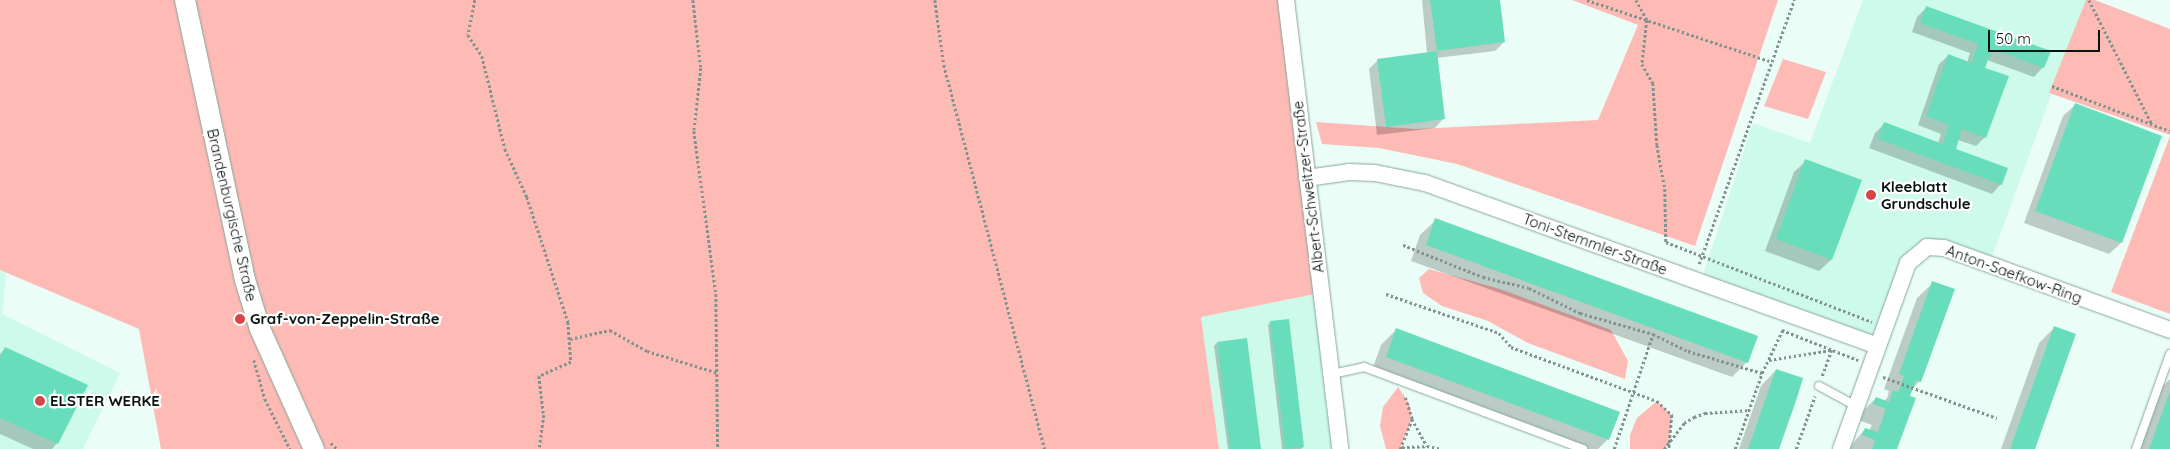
<!DOCTYPE html>
<html>
<head>
<meta charset="utf-8">
<style>
  body { margin:0 }
  #map { position:relative; width:2170px; height:449px; overflow:hidden; background:#eafef7; font-family:Quicksand,sans-serif }
  div>[style] { position:absolute }
  .built>* { inset:0; background:#cefaeb }
  .green>* { inset:0; background:#febab5 }
  .shadow>* { inset:0; background:#0003 }
  .building>* { inset:0; background:#68ddbc }
  .path>* { height:2.5px; margin-top:-1.25px; transform-origin:0; background:repeating-linear-gradient(90deg,#82938d 0 2.5px,transparent 0 5px) }
  .roads { filter:drop-shadow(0 0 1px #86a69b) drop-shadow(0 0 1px #86a69b) }
  .service>* { height:8px; margin:-4px; padding:0 4px; transform-origin:4px; border-radius:4px; background:#fff }
  .minor>* { height:16px; margin:-8px; padding:0 8px; transform-origin:8px; border-radius:8px; background:#fff }
  .tertiary>* { height:20px; margin:-10px; padding:0 10px; transform-origin:10px; border-radius:10px; background:#fff }
  .dots>* { width:14px; height:14px; translate:-50% -50%; box-sizing:border-box; border:2px solid #fff; border-radius:50% }
  span { translate:-50% -50%; white-space:nowrap; text-align:center; line-height:1.15; -webkit-text-stroke:4.5px #fff; paint-order:stroke }
  .poi-label { font-size:15px; color:#081410; font-weight:700 }
  .left { translate:0 -50%; text-align:left }
  .street-label { font-size:15px; color:#081410 }
  .scale { position:absolute; left:1988px; top:30px; width:112px; height:22px; box-sizing:border-box; border:2px solid #081410; border-top:0; padding-left:6px; font-size:15px; line-height:18px; white-space:nowrap; color:#081410; -webkit-text-stroke:4px #fff; paint-order:stroke }
</style>
</head>
<body>
<div id="map">
  <div class="built">
    <div style="clip-path:polygon(1863px 0,2086px 0,1989px 265px,1922px 249px,1878px 346px,1701px 281px,1753px 123px,1810px 143px)"></div>
    <div style="clip-path:polygon(0 270px,6px 274px,2px 314px,120px 373px,83px 449px,0 449px)"></div>
    <div style="clip-path:polygon(1320px 293px,1341px 449px,1219px 449px,1201px 317px)"></div>
  </div>
  <div class="green">
    <div style="clip-path:polygon(0 0,1283px 0,1320px 293px,1201px 317px,1219px 449px,161px 449px,139px 329px,0 270px)"></div>
    <div style="clip-path:polygon(1572px 0,1778px 0,1695px 246px,1457px 164px,1379px 148px,1322px 144px,1316px 122px,1416px 129px,1598px 120px,1638px 25px)"></div>
    <div style="clip-path:polygon(2086px 0,2095px 0,2170px 29px,2170px 135px,2049px 93px)"></div>
    <div style="clip-path:polygon(1783px 59px,1826px 72px,1808px 119px,1764px 106px)"></div>
    <div style="clip-path:polygon(2170px 136px,2170px 314px,2111px 292px)"></div>
    <div style="clip-path:polygon(1429px 269px,1500px 289px,1611px 330px,1628px 361px,1625px 379px,1528px 343px,1488px 321px,1442px 306px,1423px 293px,1419px 278px)"></div>
    <div style="clip-path:polygon(1398px 387px,1410px 405px,1412px 419px,1400px 449px,1386px 449px,1380px 426px,1383px 407px)"></div>
    <div style="clip-path:polygon(1657px 401px,1672px 415px,1669px 444px,1664px 449px,1630px 449px,1630px 435px,1637px 418px)"></div>
  </div>
  <div class="shadow">
    <div style="clip-path:polygon(1422px 0,1499px 0,1504px 42px,1495px 51px,1436px 58px,1444px 118px,1435px 128px,1377px 135px,1369px 69px,1378px 60px,1427px 53px)"></div>
    <div style="clip-path:polygon(1926px 8px,2043px 67px,2034px 77px,1987px 60px,1983px 69px,1985px 137px,1976px 146px,1958px 140px,1955px 149px,2001px 184px,1992px 194px,1869px 148px,1875px 133px,1884px 124px,1938px 143px,1941px 134px,1918px 125px,1939px 64px,1949px 55px,1967px 63px,1970px 53px,1912px 32px,1917px 17px)"></div>
    <div style="clip-path:polygon(2075px 105px,2121px 243px,2109px 254px,2024px 223px,2063px 116px)"></div>
    <div style="clip-path:polygon(1806px 161px,1831px 260px,1819px 271px,1765px 251px,1794px 172px)"></div>
    <div style="clip-path:polygon(1436px 220px,1747px 362px,1732px 377px,1411px 261px,1420px 235px)"></div>
    <div style="clip-path:polygon(1933px 283px,1920px 381px,1910px 391px,1896px 449px,1848px 449px,1865px 429px,1869px 431px,1872px 425px,1858px 420px,1860px 414px,1876px 398px,1884px 401px,1887px 398px,1889px 391px,1884px 389px,1917px 298px)"></div>
    <div style="clip-path:polygon(1270px 322px,1303px 447px,1301px 449px,1282px 449px,1268px 325px)"></div>
    <div style="clip-path:polygon(2055px 327px,2034px 449px,2001px 449px,2039px 343px)"></div>
    <div style="clip-path:polygon(1396px 330px,1608px 439px,1598px 449px,1578px 449px,1371px 373px,1381px 345px)"></div>
    <div style="clip-path:polygon(1217px 343px,1259px 449px,1228px 449px,1214px 346px)"></div>
    <div style="clip-path:polygon(6px 348px,57px 443px,52px 449px,33px 449px,0 434px,0 354px)"></div>
    <div style="clip-path:polygon(1776px 370px,1777px 449px,1739px 449px,1761px 386px)"></div>
    <div style="clip-path:polygon(2170px 379px,2170px 449px,2140px 449px,2162px 387px)"></div>
  </div>
  <div class="building">
    <div style="clip-path:polygon(1430px 0,1500px 0,1505px 42px,1437px 51px,1445px 119px,1386px 127px,1377px 59px,1437px 51px)"></div>
    <div style="clip-path:polygon(1926px 6px,2051px 51px,2044px 68px,1992px 49px,1985px 68px,2009px 76px,1986px 138px,1962px 129px,1956px 149px,2008px 168px,2002px 185px,1878px 139px,1884px 122px,1943px 144px,1949px 125px,1926px 116px,1948px 54px,1972px 63px,1978px 44px,1920px 23px)"></div>
    <div style="clip-path:polygon(2075px 103px,2162px 136px,2122px 243px,2035px 211px)"></div>
    <div style="clip-path:polygon(1805px 159px,1862px 180px,1832px 260px,1776px 239px)"></div>
    <div style="clip-path:polygon(1435px 218px,1758px 336px,1748px 363px,1426px 245px)"></div>
    <div style="clip-path:polygon(1932px 281px,1955px 289px,1921px 382px,1916px 380px,1910px 396px,1916px 398px,1897px 449px,1872px 449px,1875px 440px,1862px 435px,1865px 428px,1878px 432px,1886px 409px,1873px 404px,1876px 397px,1889px 402px,1893px 390px,1898px 392px,1904px 376px,1899px 374px)"></div>
    <div style="clip-path:polygon(1289px 319px,1304px 447px,1285px 449px,1270px 321px)"></div>
    <div style="clip-path:polygon(2054px 326px,2076px 334px,2035px 449px,2010px 449px)"></div>
    <div style="clip-path:polygon(1396px 328px,1620px 412px,1609px 440px,1386px 357px)"></div>
    <div style="clip-path:polygon(1247px 338px,1261px 449px,1230px 449px,1217px 342px)"></div>
    <div style="clip-path:polygon(5px 347px,88px 385px,58px 444px,0 418px,0 357px)"></div>
    <div style="clip-path:polygon(1776px 369px,1803px 378px,1797px 398px,1779px 449px,1748px 449px)"></div>
    <div style="clip-path:polygon(2170px 391px,2170px 449px,2149px 449px)"></div>
  </div>
  <div class="path">
    <div style="left:475px;top:0;width:36px;rotate:101deg"></div>
    <div style="left:468px;top:35px;width:25px;rotate:56deg"></div>
    <div style="left:482px;top:56px;width:96px;rotate:76.1deg"></div>
    <div style="left:505px;top:149px;width:53px;rotate:65.4deg"></div>
    <div style="left:527px;top:197px;width:132px;rotate:71.8deg"></div>
    <div style="left:568px;top:322px;width:40px;rotate:85.7deg"></div>
    <div style="left:571px;top:362px;width:35px;rotate:156deg"></div>
    <div style="left:539px;top:376px;width:39px;rotate:83deg"></div>
    <div style="left:544px;top:415px;width:34px;rotate:98deg"></div>
    <div style="left:693px;top:0;width:68px;rotate:83.3deg"></div>
    <div style="left:701px;top:68px;width:63px;rotate:96.3deg"></div>
    <div style="left:694px;top:131px;width:164px;rotate:82.3deg"></div>
    <div style="left:716px;top:294px;width:155px;rotate:89.3deg"></div>
    <div style="left:935px;top:0;width:66px;rotate:82.1deg"></div>
    <div style="left:944px;top:65px;width:397px;rotate:75.3deg"></div>
    <div style="left:1587px;top:0;width:195px;rotate:18.5deg"></div>
    <div style="left:1636px;top:0;width:23px;rotate:61deg"></div>
    <div style="left:1647px;top:20px;width:44px;rotate:96.5deg"></div>
    <div style="left:1642px;top:64px;width:22px;rotate:60deg"></div>
    <div style="left:1653px;top:83px;width:62px;rotate:86.3deg"></div>
    <div style="left:1657px;top:145px;width:45px;rotate:79.7deg"></div>
    <div style="left:1665px;top:189px;width:53px;rotate:88.9deg"></div>
    <div style="left:1666px;top:242px;width:221px;rotate:21.2deg"></div>
    <div style="left:2089px;top:0;width:139px;rotate:63.1deg"></div>
    <div style="left:2052px;top:86px;width:126px;rotate:20.9deg"></div>
    <div style="left:1403px;top:245px;width:86px;rotate:21.8deg"></div>
    <div style="left:1483px;top:277px;width:47px;rotate:13.4deg"></div>
    <div style="left:1529px;top:288px;width:57px;rotate:26.1deg"></div>
    <div style="left:1580px;top:313px;width:76px;rotate:16deg"></div>
    <div style="left:1653px;top:334px;width:39px;rotate:26deg"></div>
    <div style="left:1688px;top:351px;width:77px;rotate:16.6deg"></div>
    <div style="left:1699px;top:264px;width:281px;rotate:-70.2deg"></div>
    <div style="left:1386px;top:294px;width:120px;rotate:19deg"></div>
    <div style="left:1499px;top:333px;width:18px;rotate:49deg"></div>
    <div style="left:1511px;top:347px;width:156px;rotate:20.3deg"></div>
    <div style="left:1657px;top:401px;width:21px;rotate:43deg"></div>
    <div style="left:1672px;top:415px;width:34px;rotate:95deg"></div>
    <div style="left:1782px;top:330px;width:82px;rotate:21.5deg"></div>
    <div style="left:570px;top:339px;width:41px;rotate:-12.7deg"></div>
    <div style="left:610px;top:330px;width:43px;rotate:29.6deg"></div>
    <div style="left:647px;top:351px;width:74px;rotate:17.2deg"></div>
    <div style="left:254px;top:360px;width:41px;rotate:74.2deg"></div>
    <div style="left:265px;top:399px;width:56px;rotate:63.4deg"></div>
    <div style="left:1769px;top:360px;width:64px;rotate:-9deg"></div>
    <div style="left:1832px;top:350px;width:29px;rotate:110deg"></div>
    <div style="left:1883px;top:377px;width:121px;rotate:19.8deg"></div>
    <div style="left:1412px;top:419px;width:31px;rotate:61deg"></div>
    <div style="left:331px;top:443px;width:8px;rotate:45deg"></div>
    <div style="left:1402px;top:447px;width:25px;rotate:-2deg"></div>
    <div style="left:1427px;top:446px;width:15px;rotate:11deg"></div>
    <div style="left:1400px;top:449px;width:32px;rotate:-68deg"></div>
    <div style="left:1412px;top:419px;width:25px;rotate:-108deg"></div>
    <div style="left:1614px;top:449px;width:121px;rotate:-71.3deg"></div>
    <div style="left:1664px;top:449px;width:33px;rotate:-52deg"></div>
    <div style="left:1684px;top:423px;width:12px;rotate:-31deg"></div>
    <div style="left:1694px;top:417px;width:12px;rotate:-20deg"></div>
    <div style="left:1705px;top:413px;width:45px;rotate:-3.8deg"></div>
    <div style="left:1735px;top:449px;width:81px;rotate:-70.4deg"></div>
    <div style="left:1762px;top:373px;width:47px;rotate:-64.5deg"></div>
    <div style="left:1796px;top:449px;width:56px;rotate:-70.3deg"></div>
  </div>
  <div class="roads">
    <div class="service">
      <div style="left:1332px;top:374px;width:33px;rotate:-12deg"></div>
      <div style="left:1364px;top:367px;width:234px;rotate:20.5deg"></div>
      <div style="left:1819px;top:386px;width:42px;rotate:28.4deg"></div>
      <div style="left:2136px;top:449px;width:101px;rotate:-70.3deg"></div>
    </div>
    <div class="minor">
      <div style="left:1286px;top:0;width:452px;rotate:83.1deg"></div>
      <div style="left:1307px;top:178px;width:42px;rotate:-8.1deg"></div>
      <div style="left:1349px;top:172px;width:26px;rotate:2deg"></div>
      <div style="left:1375px;top:173px;width:51px;rotate:11.3deg"></div>
      <div style="left:1425px;top:183px;width:481px;rotate:19.8deg"></div>
      <div style="left:1841px;top:449px;width:198px;rotate:-70.2deg"></div>
      <div style="left:1908px;top:263px;width:25px;rotate:-40deg"></div>
      <div style="left:1927px;top:247px;width:17px;rotate:3deg"></div>
      <div style="left:1944px;top:248px;width:240px;rotate:19.9deg"></div>
    </div>
    <div class="tertiary">
      <div style="left:185px;top:0;width:286px;rotate:77.9deg"></div>
      <div style="left:245px;top:280px;width:51px;rotate:73deg"></div>
      <div style="left:260px;top:329px;width:132px;rotate:65.8deg"></div>
    </div>
  </div>
  <div class="dots">
    <div style="left:1871px;top:195px;background:#d64648"></div>
    <div style="left:240px;top:319px;background:#d64648"></div>
    <div style="left:40px;top:401px;background:#d64648"></div>
  </div>
  <div class="poi-label">
    <span class="left" style="left:1881px;top:195px">Kleeblatt<br>Grundschule</span>
    <span class="left" style="left:250px;top:319px">Graf-von-Zeppelin-Straße</span>
    <span class="left" style="left:50px;top:401px">ELSTER WERKE</span>
  </div>
  <div class="street-label">
    <span style="left:1308px;top:187px;rotate:-97deg">Albert-Schweitzer-Straße</span>
    <span style="left:232px;top:215px;rotate:77deg">Brandenburgische Straße</span>
    <span style="left:1595px;top:244px;rotate:20deg">Toni-Stemmler-Straße</span>
    <span style="left:2014px;top:274px;rotate:20deg">Anton-Saefkow-Ring</span>
  </div>
  <div class="scale">50 m</div>
</div>
</body>
</html>
